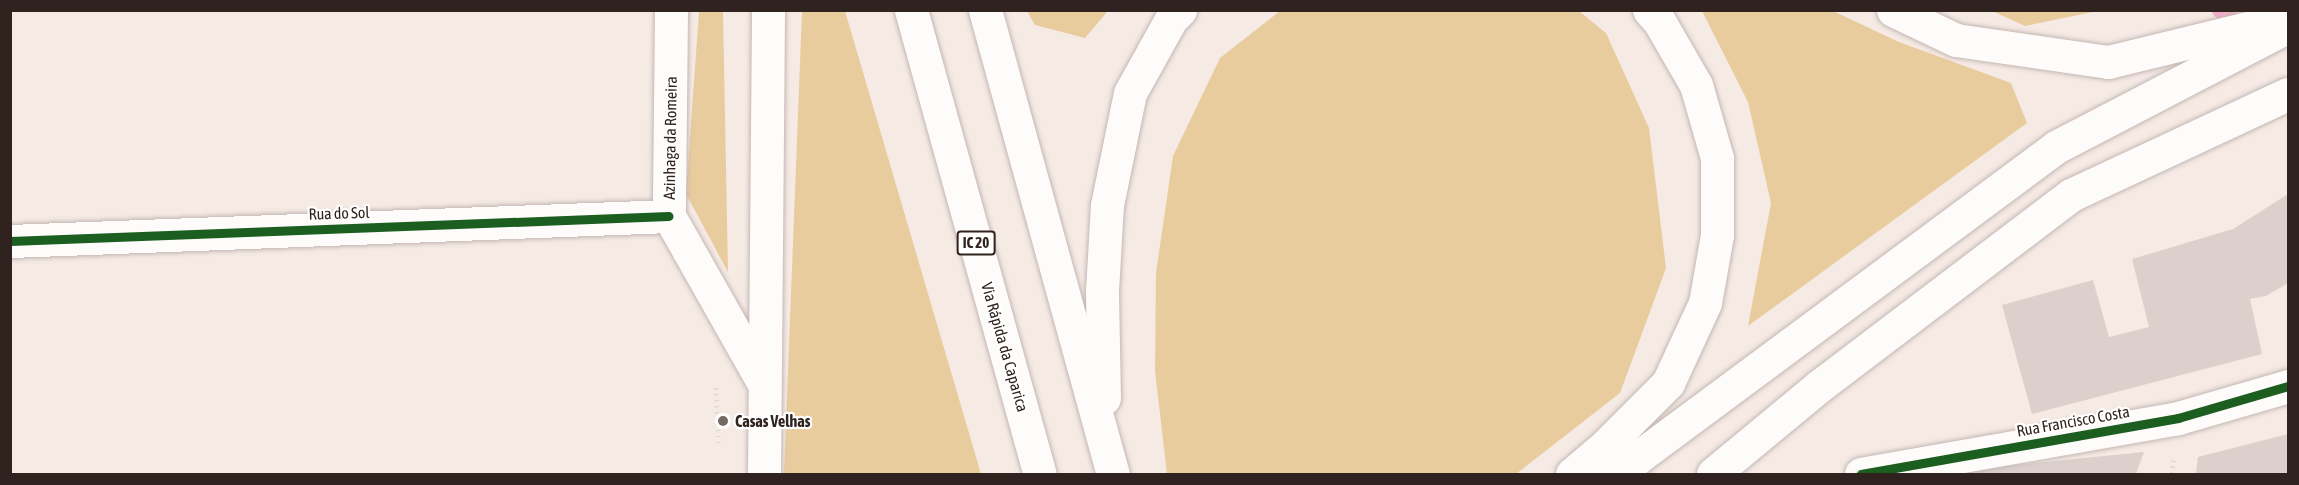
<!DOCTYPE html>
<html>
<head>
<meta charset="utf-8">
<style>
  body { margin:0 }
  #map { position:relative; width:2299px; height:485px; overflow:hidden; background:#f6eae5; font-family:"Asap Condensed",sans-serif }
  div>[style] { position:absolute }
  .green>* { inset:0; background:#e8cc9e }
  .stream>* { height:15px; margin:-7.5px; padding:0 7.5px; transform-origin:7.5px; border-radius:7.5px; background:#f5acc8 }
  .building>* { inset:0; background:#dcd0cd }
  .path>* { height:4px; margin-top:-2px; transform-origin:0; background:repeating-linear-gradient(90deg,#dad6d4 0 1.5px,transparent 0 6px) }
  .roads { filter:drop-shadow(0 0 2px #c3b7b3) drop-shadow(0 0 2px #c3b7b3) }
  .minor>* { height:33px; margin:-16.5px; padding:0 16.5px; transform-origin:16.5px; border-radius:16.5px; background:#fefcfb }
  .primary>* { height:33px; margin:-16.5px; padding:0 16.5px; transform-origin:16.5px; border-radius:16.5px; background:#fefcfb }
  .trunk>* { height:33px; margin:-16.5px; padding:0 16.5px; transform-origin:16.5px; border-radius:16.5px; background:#fefcfb }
  .cycleway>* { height:9px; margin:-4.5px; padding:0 4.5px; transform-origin:4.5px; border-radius:4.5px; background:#1b5e20 }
  .dots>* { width:16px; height:16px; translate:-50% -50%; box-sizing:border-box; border:3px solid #fff; border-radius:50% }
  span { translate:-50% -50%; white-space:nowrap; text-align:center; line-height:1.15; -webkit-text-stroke:4.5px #fff; paint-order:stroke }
  .shield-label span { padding:2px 4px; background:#fff; border:2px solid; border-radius:4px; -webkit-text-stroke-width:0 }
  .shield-label { font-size:15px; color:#30231f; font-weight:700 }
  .street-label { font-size:16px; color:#30231f }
  .poi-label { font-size:16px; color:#30231f; font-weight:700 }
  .left { translate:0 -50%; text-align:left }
  .frame { position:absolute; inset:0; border:12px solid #30231f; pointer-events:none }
</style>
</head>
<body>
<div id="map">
  <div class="green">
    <div style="clip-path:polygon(2103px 10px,2025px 26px,1992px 11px,1992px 10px)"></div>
    <div style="clip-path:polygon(699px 11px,723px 11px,728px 272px,686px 194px)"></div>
    <div style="clip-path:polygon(802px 11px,845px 11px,981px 474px,784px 474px)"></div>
    <div style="clip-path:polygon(1027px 11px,1108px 11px,1085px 38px,1035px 25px)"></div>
    <div style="clip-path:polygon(1280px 11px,1579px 11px,1606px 33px,1649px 128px,1666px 268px,1620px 393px,1516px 474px,1167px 474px,1155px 371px,1156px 273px,1173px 156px,1220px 58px)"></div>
    <div style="clip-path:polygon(1702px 11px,1833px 11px,1899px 42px,2011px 83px,2027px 123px,1748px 326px,1771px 203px,1748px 102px)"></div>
  </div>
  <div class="stream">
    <div style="left:2219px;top:10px;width:21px;rotate:35deg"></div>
  </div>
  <div class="building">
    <div style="clip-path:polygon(2288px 194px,2288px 283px,2266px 296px,2250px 299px,2262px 354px,2032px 414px,2002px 305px,2093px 280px,2109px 337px,2149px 327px,2132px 259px,2233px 229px)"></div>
    <div style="clip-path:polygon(2288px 434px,2288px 474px,2196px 474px,2198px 457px)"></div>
    <div style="clip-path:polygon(2144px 452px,2136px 474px,1937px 474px,1937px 473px)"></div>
  </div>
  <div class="path">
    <div style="left:716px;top:388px;width:59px;rotate:87.1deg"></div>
    <div style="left:2172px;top:474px;width:14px;rotate:-82deg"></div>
  </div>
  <div class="roads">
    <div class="minor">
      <div style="left:671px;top:10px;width:206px;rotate:90.6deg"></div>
      <div style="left:669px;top:216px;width:193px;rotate:60.5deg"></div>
      <div style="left:10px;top:241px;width:659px;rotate:-2.17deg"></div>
      <div style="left:1861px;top:474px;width:322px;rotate:-10deg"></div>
      <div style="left:2178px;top:418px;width:115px;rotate:-16.2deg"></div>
    </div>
    <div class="primary">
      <div style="left:1606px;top:474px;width:35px;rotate:-27deg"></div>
      <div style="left:1637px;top:458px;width:522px;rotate:-36.58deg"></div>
      <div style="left:2056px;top:147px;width:262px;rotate:-27.5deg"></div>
      <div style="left:1713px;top:474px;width:136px;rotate:-39.6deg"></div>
      <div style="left:1818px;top:387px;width:318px;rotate:-37.2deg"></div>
      <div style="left:2071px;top:195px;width:239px;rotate:-25deg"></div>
    </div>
    <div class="trunk">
      <div style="left:911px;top:10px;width:482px;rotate:74.5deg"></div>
      <div style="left:985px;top:10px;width:481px;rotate:74.6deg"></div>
      <div style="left:1893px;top:10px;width:70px;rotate:25.5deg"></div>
      <div style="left:1956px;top:40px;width:154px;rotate:8.2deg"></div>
      <div style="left:2108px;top:62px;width:185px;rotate:-13.7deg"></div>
      <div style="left:1104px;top:398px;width:107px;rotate:-91.1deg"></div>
      <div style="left:1102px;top:291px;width:86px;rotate:-86.7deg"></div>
      <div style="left:1107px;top:205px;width:114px;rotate:-78.4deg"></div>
      <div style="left:1130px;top:93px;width:85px;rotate:-61deg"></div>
      <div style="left:1171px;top:19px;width:13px;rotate:-45deg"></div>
      <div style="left:764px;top:474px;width:464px;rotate:-89.5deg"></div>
      <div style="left:1572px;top:474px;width:42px;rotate:-40.2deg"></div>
      <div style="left:1604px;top:447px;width:91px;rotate:-45deg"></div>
      <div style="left:1668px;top:383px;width:88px;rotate:-65.2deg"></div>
      <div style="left:1705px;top:303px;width:69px;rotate:-80deg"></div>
      <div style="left:1717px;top:235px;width:77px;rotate:-90deg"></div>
      <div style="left:1717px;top:158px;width:76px;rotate:-106deg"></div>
      <div style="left:1696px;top:85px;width:74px;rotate:-120deg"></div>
      <div style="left:1659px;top:21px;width:15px;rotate:-132deg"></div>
    </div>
  </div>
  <div class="cycleway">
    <div style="left:10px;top:241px;width:659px;rotate:-2.17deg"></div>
    <div style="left:1861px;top:474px;width:322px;rotate:-10deg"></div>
    <div style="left:2178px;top:418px;width:115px;rotate:-16.2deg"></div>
  </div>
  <div class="dots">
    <div style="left:723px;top:421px;background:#756964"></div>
  </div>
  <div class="shield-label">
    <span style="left:976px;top:243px">IC 20</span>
  </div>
  <div class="street-label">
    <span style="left:670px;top:138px;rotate:-89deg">Azinhaga da Romeira</span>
    <span style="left:339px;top:213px;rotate:-2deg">Rua do Sol</span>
    <span style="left:1005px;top:347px;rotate:74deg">Via Rápida da Caparica</span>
    <span style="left:2073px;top:421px;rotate:-10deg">Rua Francisco Costa</span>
  </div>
  <div class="poi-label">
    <span class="left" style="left:735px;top:421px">Casas Velhas</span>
  </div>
  <div class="frame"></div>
</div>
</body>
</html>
